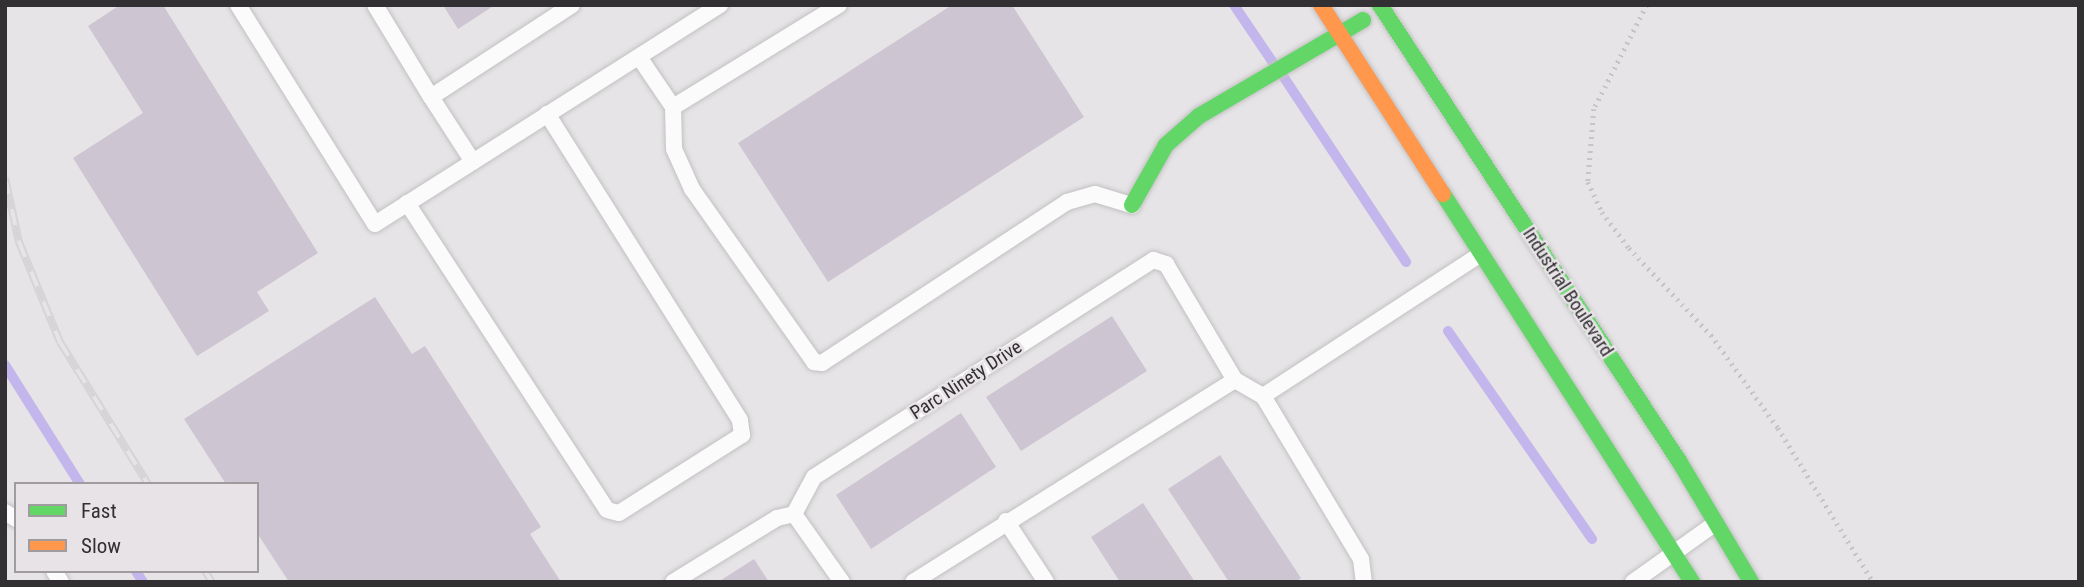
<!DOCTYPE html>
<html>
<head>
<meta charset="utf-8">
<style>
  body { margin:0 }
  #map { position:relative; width:2084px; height:587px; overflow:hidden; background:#e6e4e6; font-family:"Roboto Condensed",sans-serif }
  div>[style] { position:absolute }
  .stream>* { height:10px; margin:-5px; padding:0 5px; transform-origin:5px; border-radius:5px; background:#c2b6ec }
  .building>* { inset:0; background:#cec5d3 }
  .path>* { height:4.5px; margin-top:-2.25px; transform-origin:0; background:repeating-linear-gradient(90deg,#c6c5c6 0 2px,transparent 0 7px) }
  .roads { filter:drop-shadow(0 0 2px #c2c1c2) drop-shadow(0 0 2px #c2c1c2) }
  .lane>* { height:16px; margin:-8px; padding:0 8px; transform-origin:8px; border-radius:8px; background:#fbfbfb }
  .fast>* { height:16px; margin:-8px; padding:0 8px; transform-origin:8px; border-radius:8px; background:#63d668 }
  .slow>* { height:16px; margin:-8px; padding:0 8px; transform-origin:8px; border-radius:8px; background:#ff974d }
  .rail>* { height:8px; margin-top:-4px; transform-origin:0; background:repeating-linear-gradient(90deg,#e7e3e7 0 16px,#d6d5d6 0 32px); box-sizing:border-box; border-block:2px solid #d6d5d6 }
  span { translate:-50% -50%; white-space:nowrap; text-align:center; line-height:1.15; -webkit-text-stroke:5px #e7e3e7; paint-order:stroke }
  .street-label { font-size:19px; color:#323032 }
  .frame { position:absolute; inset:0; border:7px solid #323032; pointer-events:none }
  .legend { position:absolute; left:14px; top:482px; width:245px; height:91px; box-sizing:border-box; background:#e7e3e7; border:2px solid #9f9b9f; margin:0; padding:9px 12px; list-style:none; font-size:21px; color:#323032 }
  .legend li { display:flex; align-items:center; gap:14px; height:35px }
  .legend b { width:35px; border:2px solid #9f9b9f }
</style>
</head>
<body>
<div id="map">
  <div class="stream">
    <div style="left:1234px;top:5px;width:71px;rotate:55.9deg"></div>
    <div style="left:1283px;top:76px;width:223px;rotate:56.5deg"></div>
    <div style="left:1448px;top:331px;width:253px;rotate:55.3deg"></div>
    <div style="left:5px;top:365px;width:141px;rotate:57.8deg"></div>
    <div style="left:136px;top:571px;width:13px;rotate:58deg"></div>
  </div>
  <div class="building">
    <div style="clip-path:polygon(120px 5px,163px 5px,318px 253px,257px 292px,269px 311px,197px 356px,73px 158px,143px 113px,88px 26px)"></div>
    <div style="clip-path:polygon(443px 5px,495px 5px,458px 29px)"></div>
    <div style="clip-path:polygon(952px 5px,1012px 5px,1084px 117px,828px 282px,738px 143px)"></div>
    <div style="clip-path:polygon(375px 297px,412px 354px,425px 346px,541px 527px,530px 534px,561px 582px,289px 582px,257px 533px,257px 484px,226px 484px,184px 419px)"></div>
    <div style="clip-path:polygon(1112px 316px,1147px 371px,1021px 451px,986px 397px)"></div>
    <div style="clip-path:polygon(961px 413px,996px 467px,871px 549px,836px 495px)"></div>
    <div style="clip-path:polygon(1220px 455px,1301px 578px,1295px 582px,1229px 582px,1168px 489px)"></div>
    <div style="clip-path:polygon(1143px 503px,1195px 582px,1120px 582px,1091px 537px)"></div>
    <div style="clip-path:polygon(754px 559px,769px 582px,718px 582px)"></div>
  </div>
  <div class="path">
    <div style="left:1647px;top:5px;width:117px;rotate:117deg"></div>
    <div style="left:1594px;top:109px;width:73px;rotate:94.7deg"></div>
    <div style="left:1588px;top:182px;width:33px;rotate:65deg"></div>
    <div style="left:1602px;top:212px;width:45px;rotate:53.1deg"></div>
    <div style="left:1629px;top:248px;width:120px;rotate:46.7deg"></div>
    <div style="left:1711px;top:335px;width:115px;rotate:54.2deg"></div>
    <div style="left:1778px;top:428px;width:181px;rotate:58.3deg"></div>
  </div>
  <div class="roads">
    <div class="lane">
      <div style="left:238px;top:5px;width:258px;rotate:58deg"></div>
      <div style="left:375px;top:224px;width:409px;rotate:-32.4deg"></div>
      <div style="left:375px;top:5px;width:108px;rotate:58.7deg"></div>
      <div style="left:431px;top:97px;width:168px;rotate:-33.1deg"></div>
      <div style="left:839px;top:5px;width:195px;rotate:148.4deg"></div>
      <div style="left:673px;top:107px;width:42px;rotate:88.6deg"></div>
      <div style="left:674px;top:149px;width:44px;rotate:65.8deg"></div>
      <div style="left:692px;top:189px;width:212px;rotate:54.8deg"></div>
      <div style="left:814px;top:362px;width:8px;rotate:7deg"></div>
      <div style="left:822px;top:363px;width:293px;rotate:-33.3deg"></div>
      <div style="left:1067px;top:202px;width:29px;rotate:-16deg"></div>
      <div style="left:1095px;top:194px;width:39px;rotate:17deg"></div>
      <div style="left:639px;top:57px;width:60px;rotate:55.8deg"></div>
      <div style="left:431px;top:97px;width:77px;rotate:57.1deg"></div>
      <div style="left:407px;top:203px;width:366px;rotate:56.9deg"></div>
      <div style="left:607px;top:510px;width:12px;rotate:14deg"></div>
      <div style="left:619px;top:513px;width:146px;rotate:-32.4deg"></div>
      <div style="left:742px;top:435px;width:15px;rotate:-98deg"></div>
      <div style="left:740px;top:420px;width:362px;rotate:-122.2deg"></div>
      <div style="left:1263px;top:396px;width:190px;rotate:59deg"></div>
      <div style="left:1361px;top:559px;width:23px;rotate:83deg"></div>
      <div style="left:5px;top:512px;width:13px;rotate:32deg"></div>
      <div style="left:794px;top:514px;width:42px;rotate:-61.6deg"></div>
      <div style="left:814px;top:477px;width:403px;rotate:-32.6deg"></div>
      <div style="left:1153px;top:260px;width:14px;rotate:17deg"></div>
      <div style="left:1166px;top:264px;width:135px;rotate:59.3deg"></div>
      <div style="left:1006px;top:521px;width:73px;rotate:56.7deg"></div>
      <div style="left:54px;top:571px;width:13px;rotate:58deg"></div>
      <div style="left:673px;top:582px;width:122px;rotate:-31.6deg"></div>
      <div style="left:777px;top:518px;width:17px;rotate:-13deg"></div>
      <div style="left:794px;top:514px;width:83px;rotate:54.8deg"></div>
      <div style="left:913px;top:582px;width:380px;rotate:-32.1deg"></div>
      <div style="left:1235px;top:380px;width:32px;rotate:30deg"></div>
      <div style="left:1263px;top:396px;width:260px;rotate:-33.1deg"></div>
      <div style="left:1633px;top:582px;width:98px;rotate:-35.5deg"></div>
    </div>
    <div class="fast">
      <div style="left:1380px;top:5px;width:545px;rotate:56.75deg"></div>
      <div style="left:1679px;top:461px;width:141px;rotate:59.2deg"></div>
      <div style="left:1443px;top:194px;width:461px;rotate:57.3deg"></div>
      <div style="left:1132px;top:205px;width:69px;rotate:-60.5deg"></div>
      <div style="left:1166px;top:145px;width:44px;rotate:-41.3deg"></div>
      <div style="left:1199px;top:116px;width:190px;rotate:-30.3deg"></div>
    </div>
    <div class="slow">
      <div style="left:1321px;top:5px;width:225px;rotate:57.2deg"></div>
    </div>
  </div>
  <div class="rail">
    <div style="left:5px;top:178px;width:66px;rotate:77.7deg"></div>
    <div style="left:19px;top:242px;width:108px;rotate:67.7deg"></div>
    <div style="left:60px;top:342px;width:167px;rotate:58.2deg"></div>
    <div style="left:205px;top:571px;width:13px;rotate:58deg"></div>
  </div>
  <div class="street-label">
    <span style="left:1568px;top:292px;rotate:57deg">Industrial Boulevard</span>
    <span style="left:966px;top:380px;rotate:-33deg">Parc Ninety Drive</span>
  </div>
  <div class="frame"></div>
  <ul class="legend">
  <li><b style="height:9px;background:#63d668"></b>Fast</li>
  <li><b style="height:9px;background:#ff974d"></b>Slow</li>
  </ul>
</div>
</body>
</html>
